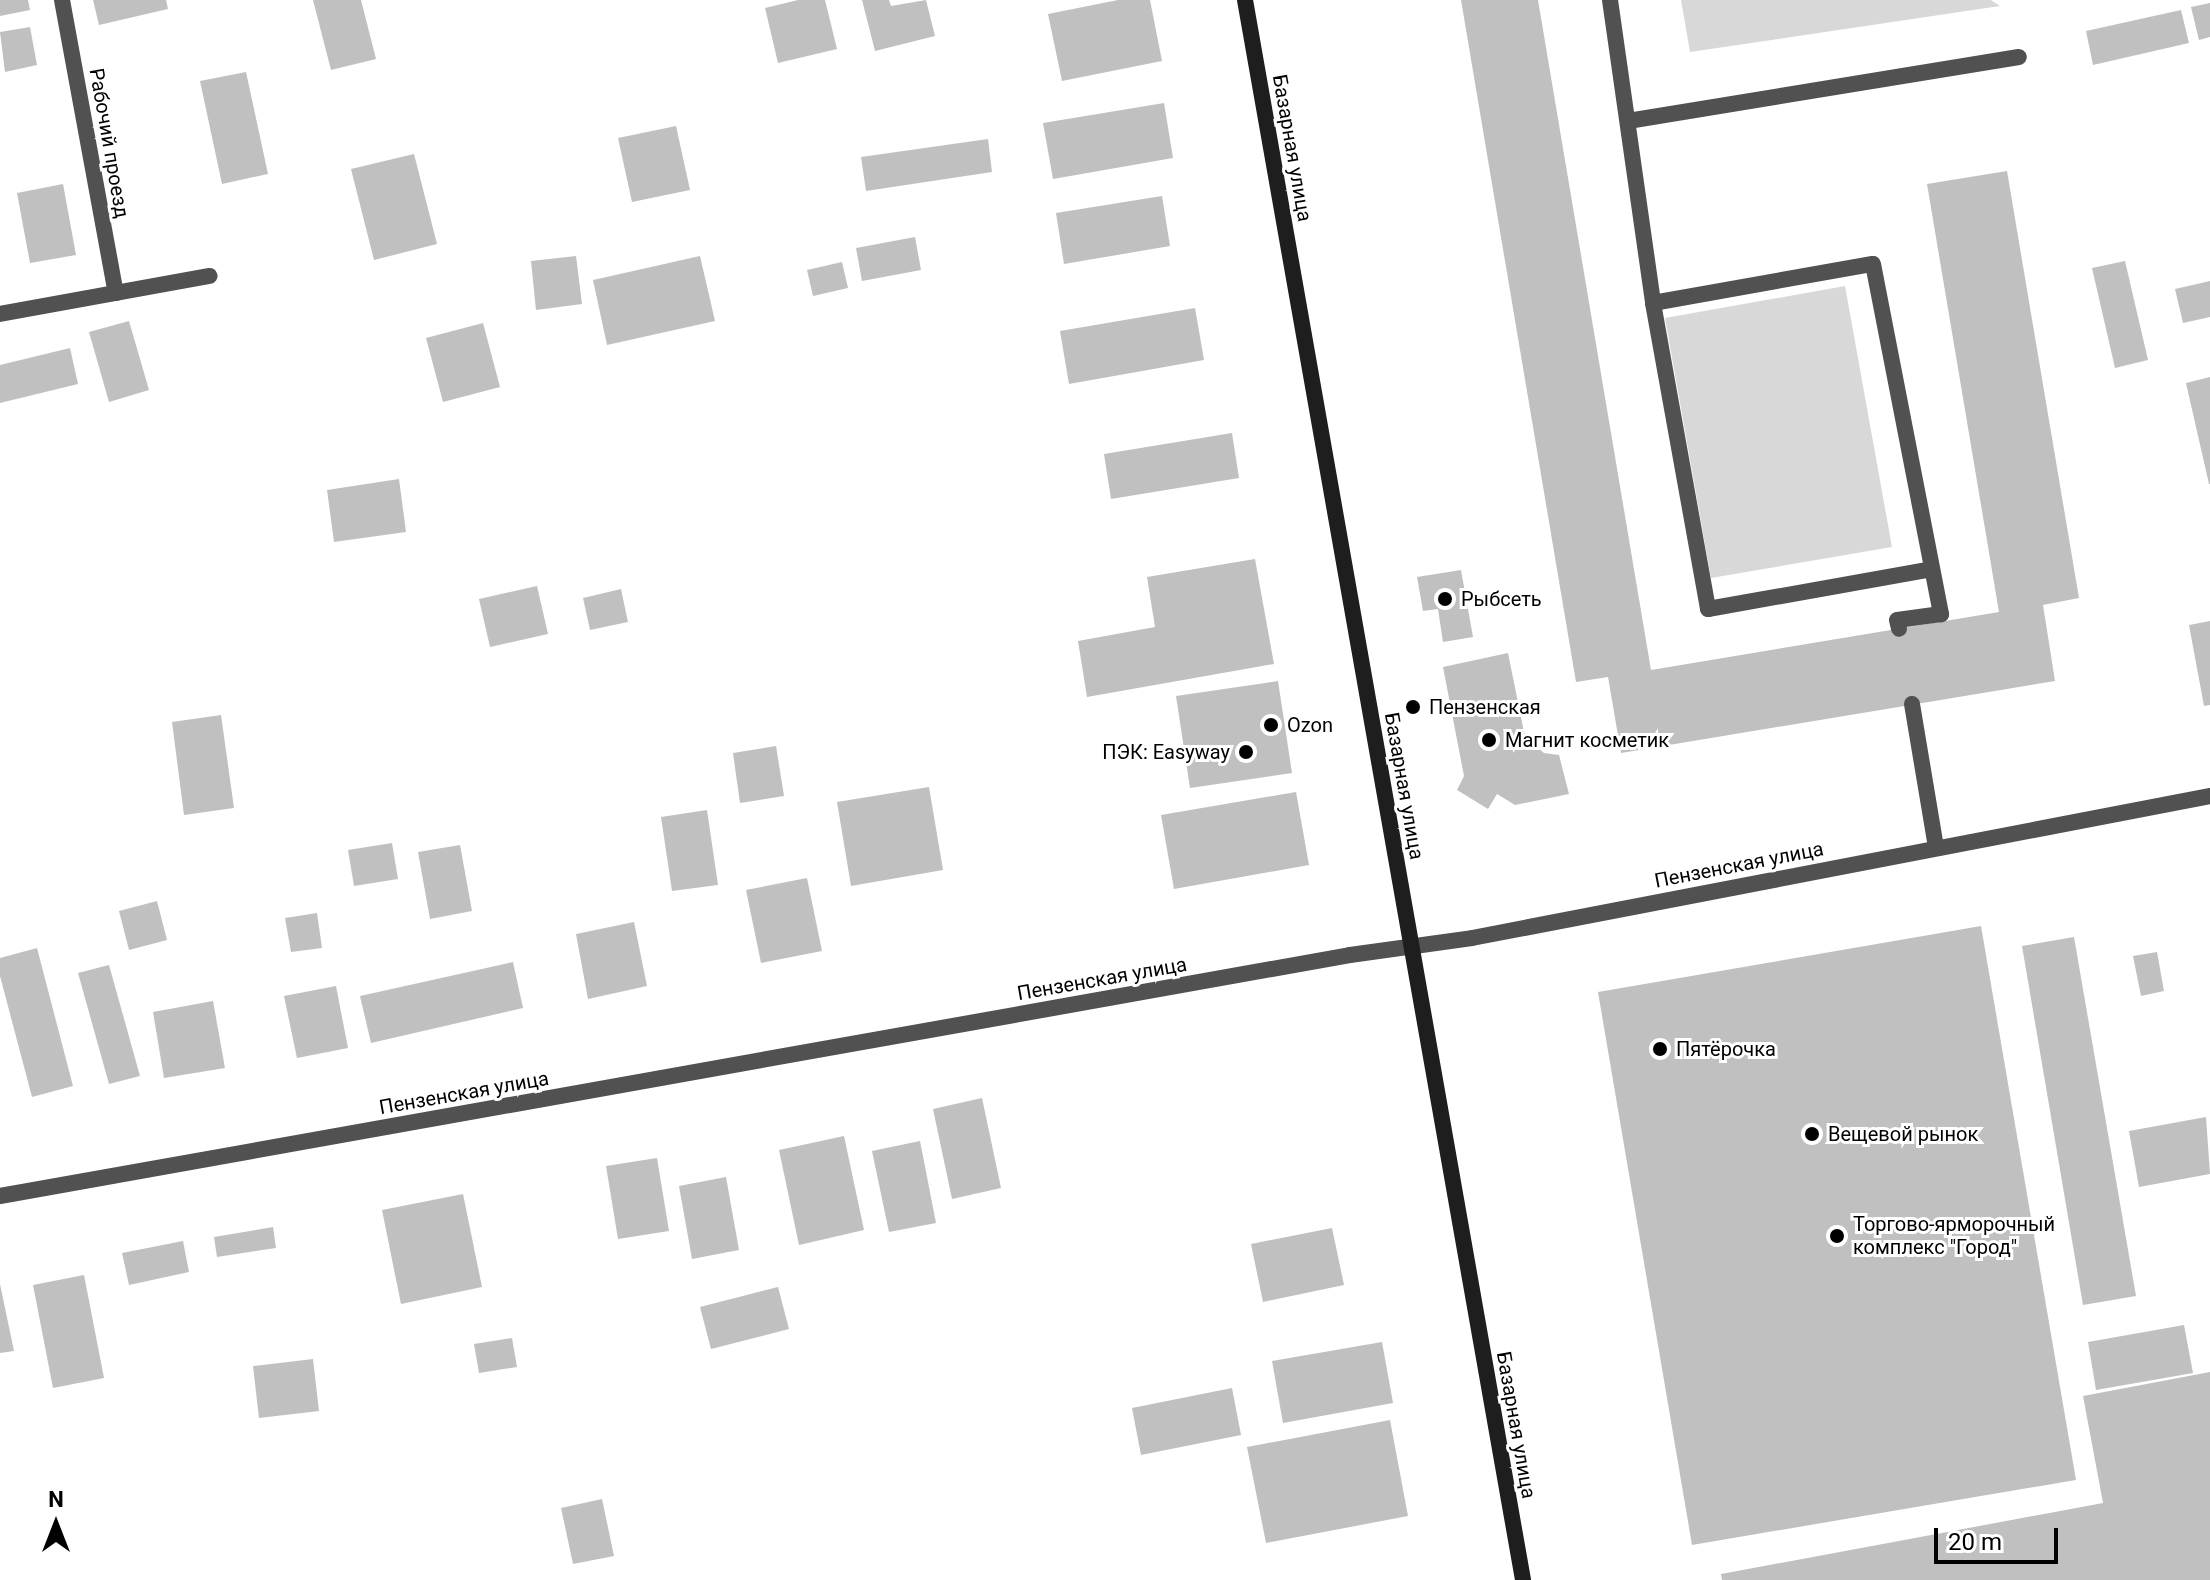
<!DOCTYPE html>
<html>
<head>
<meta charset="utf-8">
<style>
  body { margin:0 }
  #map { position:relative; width:2210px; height:1580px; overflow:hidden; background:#fff; font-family:Roboto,sans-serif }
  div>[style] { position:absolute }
  .green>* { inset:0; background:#d8d8d8 }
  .building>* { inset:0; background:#c0c0c0 }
  .service>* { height:16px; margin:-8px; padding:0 8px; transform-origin:8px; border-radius:8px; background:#515151 }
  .minor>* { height:16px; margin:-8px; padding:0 8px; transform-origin:8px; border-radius:8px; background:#515151 }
  .secondary>* { height:16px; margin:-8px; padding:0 8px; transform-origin:8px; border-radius:8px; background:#1e1e1e }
  .dots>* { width:22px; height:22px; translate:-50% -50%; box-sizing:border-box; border:4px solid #fff; border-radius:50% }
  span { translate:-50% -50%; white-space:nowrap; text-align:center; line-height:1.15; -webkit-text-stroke:6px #fff; paint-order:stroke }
  .street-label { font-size:20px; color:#000 }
  .poi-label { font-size:20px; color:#000 }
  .left { translate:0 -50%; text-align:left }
  .right { translate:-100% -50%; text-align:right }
  .north { position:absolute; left:16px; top:1484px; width:80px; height:80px; -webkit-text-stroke:6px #fff; paint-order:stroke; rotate:0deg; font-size:22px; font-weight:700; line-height:32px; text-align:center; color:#000 }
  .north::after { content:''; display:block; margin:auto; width:28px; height:36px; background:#000; clip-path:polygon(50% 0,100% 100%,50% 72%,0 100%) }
  .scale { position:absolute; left:1934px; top:1528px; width:124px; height:36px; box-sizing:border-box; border:4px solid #000; border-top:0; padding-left:10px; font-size:24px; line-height:28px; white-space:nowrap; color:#000; -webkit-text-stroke:6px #fff; paint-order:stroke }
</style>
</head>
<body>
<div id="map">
  <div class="green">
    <div style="clip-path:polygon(1681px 0,1991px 0,2000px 6px,1690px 52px)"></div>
    <div style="clip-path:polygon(1845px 286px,1892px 547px,1711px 578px,1665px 318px)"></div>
  </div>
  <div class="building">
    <div style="clip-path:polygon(0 0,28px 0,30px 10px,0 16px)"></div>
    <div style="clip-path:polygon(93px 0,166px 0,168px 9px,99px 25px)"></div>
    <div style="clip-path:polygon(313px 0,361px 0,376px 59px,331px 70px)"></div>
    <div style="clip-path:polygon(798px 0,825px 0,837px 49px,778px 63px,765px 8px)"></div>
    <div style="clip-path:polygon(862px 0,889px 0,891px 6px,926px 0,935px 36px,875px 51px)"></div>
    <div style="clip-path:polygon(1118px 0,1150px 0,1162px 61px,1062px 81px,1048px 14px)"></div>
    <div style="clip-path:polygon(1461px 0,1538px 0,1651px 670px,1999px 612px,1927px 184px,2007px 171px,2079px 598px,2043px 605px,2055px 681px,1621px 753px,1608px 677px,1576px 682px)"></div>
    <div style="clip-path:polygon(2210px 3px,2210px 37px,2199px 40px,2191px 7px)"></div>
    <div style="clip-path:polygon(2181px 10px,2189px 43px,2093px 65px,2086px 31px)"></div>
    <div style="clip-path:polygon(30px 27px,37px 65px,5px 72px,0 32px)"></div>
    <div style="clip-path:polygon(246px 72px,268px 174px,222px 184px,200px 81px)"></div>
    <div style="clip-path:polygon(1164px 103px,1173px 158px,1053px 179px,1043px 123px)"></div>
    <div style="clip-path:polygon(676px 126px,690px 190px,632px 202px,618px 138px)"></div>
    <div style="clip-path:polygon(988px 139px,992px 172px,866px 191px,861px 157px)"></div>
    <div style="clip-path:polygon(414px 154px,437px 244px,374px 260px,351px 169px)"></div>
    <div style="clip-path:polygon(63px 184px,76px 255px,30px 263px,17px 193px)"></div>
    <div style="clip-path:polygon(1162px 196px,1170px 246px,1064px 264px,1056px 213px)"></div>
    <div style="clip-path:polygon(915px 237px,921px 270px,862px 281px,856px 248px)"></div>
    <div style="clip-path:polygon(576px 256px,582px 304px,536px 310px,531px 261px)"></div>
    <div style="clip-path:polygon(700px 256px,715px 321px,607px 345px,593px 280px)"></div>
    <div style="clip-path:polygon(2125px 261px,2148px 360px,2115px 368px,2092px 268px)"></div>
    <div style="clip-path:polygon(842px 262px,848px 288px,813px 296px,807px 270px)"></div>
    <div style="clip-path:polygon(2210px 281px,2210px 317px,2183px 323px,2175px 289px)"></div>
    <div style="clip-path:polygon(1195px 308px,1204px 360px,1069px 384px,1060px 331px)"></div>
    <div style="clip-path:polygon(129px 321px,149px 390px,109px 402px,89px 332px)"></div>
    <div style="clip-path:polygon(483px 323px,500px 387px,443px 402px,426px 338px)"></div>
    <div style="clip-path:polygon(70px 348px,78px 384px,0 403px,0 365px)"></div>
    <div style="clip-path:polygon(2210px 377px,2210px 484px,2209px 484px,2186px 383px)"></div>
    <div style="clip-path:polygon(1232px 433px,1239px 478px,1111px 499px,1104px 454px)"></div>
    <div style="clip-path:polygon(399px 479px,406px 532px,334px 542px,327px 490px)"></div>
    <div style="clip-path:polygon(1255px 559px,1274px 664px,1087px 697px,1078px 641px,1155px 627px,1147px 577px)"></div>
    <div style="clip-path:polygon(1461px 570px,1473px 637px,1443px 642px,1438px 609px,1423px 611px,1417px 577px)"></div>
    <div style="clip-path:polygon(537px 586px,548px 634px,490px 647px,479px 599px)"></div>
    <div style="clip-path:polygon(621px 589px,628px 622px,590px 630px,583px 598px)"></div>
    <div style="clip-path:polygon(2210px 621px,2210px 705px,2204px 706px,2189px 625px)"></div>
    <div style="clip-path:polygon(1508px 653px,1525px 737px,1544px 753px,1559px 755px,1569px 794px,1515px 805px,1497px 794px,1488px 809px,1457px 790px,1464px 776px,1443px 667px)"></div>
    <div style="clip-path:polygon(1278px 681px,1292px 773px,1190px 788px,1176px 696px)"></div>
    <div style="clip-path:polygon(221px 715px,234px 808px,184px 815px,172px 722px)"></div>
    <div style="clip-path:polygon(776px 746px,784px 796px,740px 803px,733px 753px)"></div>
    <div style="clip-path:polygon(929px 787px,943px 870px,851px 886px,837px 802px)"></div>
    <div style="clip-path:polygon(1296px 792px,1309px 865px,1174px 889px,1161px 815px)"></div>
    <div style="clip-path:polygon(707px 810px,718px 885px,672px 891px,661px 817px)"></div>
    <div style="clip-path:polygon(392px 843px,398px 879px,354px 886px,348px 850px)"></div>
    <div style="clip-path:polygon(460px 845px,472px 911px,430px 919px,418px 852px)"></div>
    <div style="clip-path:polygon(807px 878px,822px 951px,761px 963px,746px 890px)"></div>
    <div style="clip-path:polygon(157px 901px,167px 940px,129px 950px,119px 911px)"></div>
    <div style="clip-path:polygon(317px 913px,322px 948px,291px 952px,285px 918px)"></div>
    <div style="clip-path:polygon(634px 922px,647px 986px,588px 999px,576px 934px)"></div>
    <div style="clip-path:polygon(1981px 926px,2076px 1480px,1692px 1545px,1598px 992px)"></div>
    <div style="clip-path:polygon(2074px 937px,2136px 1296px,2083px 1305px,2022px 946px)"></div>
    <div style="clip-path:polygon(37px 948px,73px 1086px,32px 1097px,0 976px,0 958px)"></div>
    <div style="clip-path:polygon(2157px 952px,2164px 991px,2141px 996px,2133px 956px)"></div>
    <div style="clip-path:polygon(513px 962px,523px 1008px,371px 1043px,360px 996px)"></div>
    <div style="clip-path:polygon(109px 965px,140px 1076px,109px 1084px,78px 973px)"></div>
    <div style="clip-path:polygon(336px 986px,348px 1048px,297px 1058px,284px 996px)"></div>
    <div style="clip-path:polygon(213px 1001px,225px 1068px,164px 1078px,153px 1012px)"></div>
    <div style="clip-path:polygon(982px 1098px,1001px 1188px,952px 1199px,933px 1109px)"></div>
    <div style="clip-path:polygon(2206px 1117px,2210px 1174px,2139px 1187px,2129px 1131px)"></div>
    <div style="clip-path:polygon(844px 1136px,864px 1230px,799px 1245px,779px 1150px)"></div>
    <div style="clip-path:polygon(920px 1141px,936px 1223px,889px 1232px,872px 1151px)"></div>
    <div style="clip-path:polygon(657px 1158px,669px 1231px,618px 1239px,606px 1166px)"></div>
    <div style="clip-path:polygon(726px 1177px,739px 1250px,692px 1259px,679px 1186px)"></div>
    <div style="clip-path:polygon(463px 1194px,482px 1287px,401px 1304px,382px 1210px)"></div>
    <div style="clip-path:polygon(273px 1227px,276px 1248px,217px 1257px,214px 1237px)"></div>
    <div style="clip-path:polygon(1332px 1228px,1344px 1285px,1263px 1302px,1251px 1244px)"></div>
    <div style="clip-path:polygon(183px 1241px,189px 1272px,129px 1285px,122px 1253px)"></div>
    <div style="clip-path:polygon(84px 1275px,104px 1378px,53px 1388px,33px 1285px)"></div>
    <div style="clip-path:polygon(0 1284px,14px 1351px,0 1353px)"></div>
    <div style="clip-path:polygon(778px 1287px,789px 1329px,711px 1349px,700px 1307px)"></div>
    <div style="clip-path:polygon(2184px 1325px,2193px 1373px,2096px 1390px,2088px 1342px)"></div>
    <div style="clip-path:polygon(512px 1338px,517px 1367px,479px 1373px,474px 1344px)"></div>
    <div style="clip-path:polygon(1382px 1342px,1393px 1403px,1283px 1423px,1272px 1361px)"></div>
    <div style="clip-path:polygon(313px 1359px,319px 1411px,259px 1418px,253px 1366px)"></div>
    <div style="clip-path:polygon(2210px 1372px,2210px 1580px,1722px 1580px,1721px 1574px,2103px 1503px,2083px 1396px)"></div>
    <div style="clip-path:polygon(1232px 1388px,1241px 1435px,1141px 1455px,1132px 1408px)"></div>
    <div style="clip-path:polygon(1390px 1420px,1408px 1516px,1266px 1543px,1247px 1447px)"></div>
    <div style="clip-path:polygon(602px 1499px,614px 1556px,573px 1564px,561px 1508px)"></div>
  </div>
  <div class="service">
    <div style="left:1610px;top:0;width:306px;rotate:81.9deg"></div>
    <div style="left:1653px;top:303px;width:311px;rotate:79.8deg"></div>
    <div style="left:1708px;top:609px;width:223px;rotate:-10.1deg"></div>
    <div style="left:1628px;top:121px;width:396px;rotate:-9.3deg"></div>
    <div style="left:1653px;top:303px;width:223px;rotate:-10.1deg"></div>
    <div style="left:1873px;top:264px;width:357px;rotate:79deg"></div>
    <div style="left:1941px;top:614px;width:44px;rotate:172.2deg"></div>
    <div style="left:1897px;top:620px;width:9px;rotate:77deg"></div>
    <div style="left:1912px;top:704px;width:145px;rotate:80.5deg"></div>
  </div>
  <div class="minor">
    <div style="left:62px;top:0;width:298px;rotate:79.6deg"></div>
    <div style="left:0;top:314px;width:213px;rotate:-10.3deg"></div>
    <div style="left:0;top:1196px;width:1371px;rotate:-10.12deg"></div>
    <div style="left:1350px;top:955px;width:123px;rotate:-7.9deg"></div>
    <div style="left:1472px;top:938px;width:752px;rotate:-10.89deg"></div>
  </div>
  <div class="secondary">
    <div style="left:1245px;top:0;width:1604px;rotate:80.02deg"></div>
  </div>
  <div class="dots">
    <div style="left:1445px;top:599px;background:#000"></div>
    <div style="left:1413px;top:707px;background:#000"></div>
    <div style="left:1271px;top:725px;background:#000"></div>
    <div style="left:1489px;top:740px;background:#000"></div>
    <div style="left:1246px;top:752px;background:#000"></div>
    <div style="left:1660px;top:1049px;background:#000"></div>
    <div style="left:1812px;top:1134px;background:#000"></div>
    <div style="left:1837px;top:1236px;background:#000"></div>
  </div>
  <div class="street-label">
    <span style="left:109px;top:143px;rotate:80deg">Рабочий проезд</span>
    <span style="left:1292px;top:148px;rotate:80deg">Базарная улица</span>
    <span style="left:1404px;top:786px;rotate:80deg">Базарная улица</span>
    <span style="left:1739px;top:865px;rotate:-11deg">Пензенская улица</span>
    <span style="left:1102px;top:979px;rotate:-10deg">Пензенская улица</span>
    <span style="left:464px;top:1093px;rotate:-10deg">Пензенская улица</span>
    <span style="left:1516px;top:1425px;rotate:80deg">Базарная улица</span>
  </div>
  <div class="poi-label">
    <span class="left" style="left:1461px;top:599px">Рыбсеть</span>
    <span class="left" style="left:1429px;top:707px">Пензенская</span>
    <span class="left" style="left:1287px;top:725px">Ozon</span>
    <span class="left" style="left:1505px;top:740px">Магнит косметик</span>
    <span class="right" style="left:1230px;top:752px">ПЭК: Easyway</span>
    <span class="left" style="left:1676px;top:1049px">Пятёрочка</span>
    <span class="left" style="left:1828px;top:1134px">Вещевой рынок</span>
    <span class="left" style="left:1853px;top:1236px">Торгово-ярморочный<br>комплекс "Город"</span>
  </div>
  <div class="north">N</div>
  <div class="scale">20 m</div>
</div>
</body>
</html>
